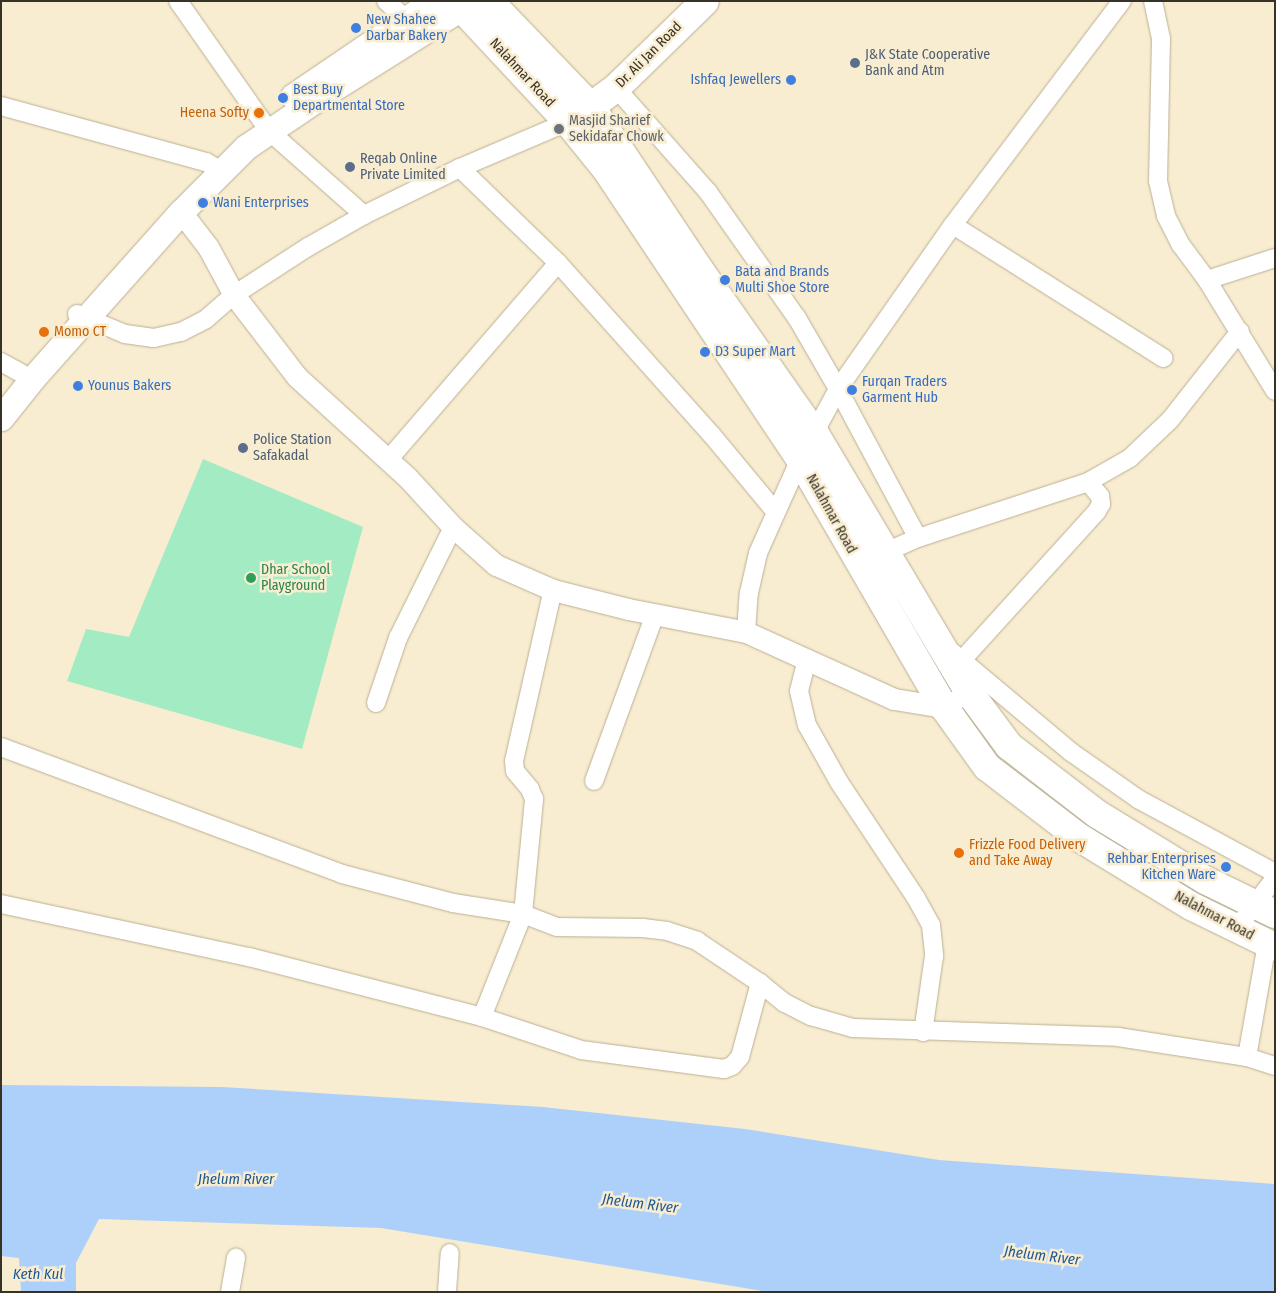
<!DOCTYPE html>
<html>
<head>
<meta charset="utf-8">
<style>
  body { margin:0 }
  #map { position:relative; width:1276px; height:1293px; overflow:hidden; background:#f9edd1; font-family:"Fira Sans Condensed",sans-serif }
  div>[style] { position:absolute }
  .green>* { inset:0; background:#a2ebc3 }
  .water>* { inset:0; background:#add0fa }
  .roads { filter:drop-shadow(0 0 1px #baaf94) drop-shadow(0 0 1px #baaf94) }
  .minor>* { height:18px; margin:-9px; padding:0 9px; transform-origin:9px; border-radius:9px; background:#fff }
  .tertiary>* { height:21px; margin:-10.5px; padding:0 10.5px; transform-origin:10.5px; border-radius:10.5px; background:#fff }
  .secondary>* { height:25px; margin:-12.5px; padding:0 12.5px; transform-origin:12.5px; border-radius:12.5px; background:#fff }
  .primary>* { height:28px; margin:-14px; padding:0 14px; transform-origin:14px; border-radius:14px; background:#fff }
  .dots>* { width:14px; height:14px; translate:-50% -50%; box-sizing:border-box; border:2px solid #f9edd1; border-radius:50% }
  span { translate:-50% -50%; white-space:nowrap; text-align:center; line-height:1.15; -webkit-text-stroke:5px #f9edd1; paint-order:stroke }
  .shop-label { font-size:14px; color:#366cbe }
  .left { translate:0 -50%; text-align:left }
  .right { translate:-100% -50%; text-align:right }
  .street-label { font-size:14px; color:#373227 }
  .service-label { font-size:14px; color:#4e5e75 }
  .food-label { font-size:14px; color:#c56008 }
  .worship-label { font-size:14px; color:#5b616d }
  .leisure-label { font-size:14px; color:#27864d }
  .water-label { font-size:15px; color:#1c5896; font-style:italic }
  .frame { position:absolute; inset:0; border:2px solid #373227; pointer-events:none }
</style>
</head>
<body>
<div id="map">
  <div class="green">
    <div style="clip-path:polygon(203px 459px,363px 527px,302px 749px,67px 681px,86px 629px,129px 637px)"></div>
  </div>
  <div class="water">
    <div style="clip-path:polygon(1px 1085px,222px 1087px,543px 1107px,745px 1129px,939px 1160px,1275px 1184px,1275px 1292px,769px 1292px,381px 1228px,99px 1219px,76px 1263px,76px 1292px,21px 1292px,19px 1258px,1px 1256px)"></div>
  </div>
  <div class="roads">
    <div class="minor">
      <div style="left:178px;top:1px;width:159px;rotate:55deg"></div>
      <div style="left:269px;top:131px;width:127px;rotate:41.5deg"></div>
      <div style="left:386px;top:1px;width:27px;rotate:42deg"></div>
      <div style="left:1153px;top:1px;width:39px;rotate:78deg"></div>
      <div style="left:1161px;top:39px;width:142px;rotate:91.2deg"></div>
      <div style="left:1158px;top:181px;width:36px;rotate:77deg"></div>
      <div style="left:1166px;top:216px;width:33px;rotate:63deg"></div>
      <div style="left:1181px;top:245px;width:44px;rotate:53.4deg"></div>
      <div style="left:1207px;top:280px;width:130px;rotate:58.5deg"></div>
      <div style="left:616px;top:88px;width:139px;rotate:48.5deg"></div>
      <div style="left:708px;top:192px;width:154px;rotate:54.8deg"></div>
      <div style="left:797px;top:318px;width:82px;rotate:60deg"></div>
      <div style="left:838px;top:389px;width:169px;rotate:61.8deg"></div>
      <div style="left:1px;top:106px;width:213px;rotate:15.3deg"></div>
      <div style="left:206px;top:162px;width:17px;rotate:31deg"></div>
      <div style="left:460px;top:168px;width:136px;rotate:44.1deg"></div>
      <div style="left:558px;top:263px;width:229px;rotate:48.2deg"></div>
      <div style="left:711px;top:434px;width:100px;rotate:50.3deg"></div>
      <div style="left:953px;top:225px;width:249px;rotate:32.3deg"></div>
      <div style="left:1207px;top:280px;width:71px;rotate:-17.9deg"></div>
      <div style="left:77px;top:314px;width:52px;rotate:22.6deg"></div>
      <div style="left:125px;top:334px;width:29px;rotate:8deg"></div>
      <div style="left:154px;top:338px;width:28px;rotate:-13deg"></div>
      <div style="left:181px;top:332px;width:28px;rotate:-27deg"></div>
      <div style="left:206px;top:319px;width:37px;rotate:-41deg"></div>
      <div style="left:234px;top:295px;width:88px;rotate:-33deg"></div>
      <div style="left:308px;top:247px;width:64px;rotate:-29.7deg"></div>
      <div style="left:364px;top:215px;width:107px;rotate:-26.1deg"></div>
      <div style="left:460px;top:168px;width:117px;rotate:-23.1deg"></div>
      <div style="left:1px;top:362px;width:23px;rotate:29deg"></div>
      <div style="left:388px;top:460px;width:260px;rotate:-49.2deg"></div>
      <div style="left:886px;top:552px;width:35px;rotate:-24deg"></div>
      <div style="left:918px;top:538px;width:179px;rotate:-18.2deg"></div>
      <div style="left:1088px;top:482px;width:48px;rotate:-29.7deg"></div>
      <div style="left:1130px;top:458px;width:55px;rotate:-43.5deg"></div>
      <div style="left:1170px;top:420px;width:113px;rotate:-51.8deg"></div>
      <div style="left:746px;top:632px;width:39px;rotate:-86deg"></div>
      <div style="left:749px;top:593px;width:41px;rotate:-77.3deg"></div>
      <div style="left:758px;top:553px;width:103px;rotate:-65.9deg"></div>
      <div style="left:800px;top:459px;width:80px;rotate:-61.5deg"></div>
      <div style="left:838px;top:389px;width:200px;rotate:-55deg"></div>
      <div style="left:953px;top:225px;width:281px;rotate:-53deg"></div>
      <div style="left:953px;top:653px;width:154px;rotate:40deg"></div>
      <div style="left:1071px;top:752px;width:82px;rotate:35deg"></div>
      <div style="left:1138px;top:799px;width:156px;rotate:28.4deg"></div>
      <div style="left:807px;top:659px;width:33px;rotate:104deg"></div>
      <div style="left:799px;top:691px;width:35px;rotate:77deg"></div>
      <div style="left:807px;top:725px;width:65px;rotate:60.7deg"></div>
      <div style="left:839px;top:782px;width:139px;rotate:56.4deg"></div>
      <div style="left:916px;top:898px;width:31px;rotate:61deg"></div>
      <div style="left:931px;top:925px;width:31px;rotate:84deg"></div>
      <div style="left:934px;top:956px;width:77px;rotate:98.2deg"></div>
      <div style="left:962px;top:660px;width:201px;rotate:-47.8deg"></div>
      <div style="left:1097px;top:511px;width:8px;rotate:-60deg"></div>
      <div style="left:1101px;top:504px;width:8px;rotate:-97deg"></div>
      <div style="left:1100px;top:496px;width:18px;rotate:-131deg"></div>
      <div style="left:376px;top:703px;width:69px;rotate:-71.3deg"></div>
      <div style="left:398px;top:638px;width:124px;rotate:-63.6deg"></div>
      <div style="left:1px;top:747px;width:364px;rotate:20.4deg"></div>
      <div style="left:342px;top:874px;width:115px;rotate:14.6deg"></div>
      <div style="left:453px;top:903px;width:71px;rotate:8.9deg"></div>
      <div style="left:523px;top:914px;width:36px;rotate:21deg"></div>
      <div style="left:557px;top:927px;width:86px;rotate:0.7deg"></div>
      <div style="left:643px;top:928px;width:24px;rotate:7deg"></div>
      <div style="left:667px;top:931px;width:32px;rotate:18deg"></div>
      <div style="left:697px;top:941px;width:76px;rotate:33.7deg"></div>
      <div style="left:594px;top:781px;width:178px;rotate:-69.9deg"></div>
      <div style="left:1px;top:904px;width:254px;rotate:12.1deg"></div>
      <div style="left:249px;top:957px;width:241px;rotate:14.4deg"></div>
      <div style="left:482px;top:1017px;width:104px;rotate:18.4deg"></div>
      <div style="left:581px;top:1050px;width:144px;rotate:7.6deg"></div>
      <div style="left:724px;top:1069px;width:9px;rotate:-21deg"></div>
      <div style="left:732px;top:1066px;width:12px;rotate:-48deg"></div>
      <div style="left:740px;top:1057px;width:77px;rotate:-74.9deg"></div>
      <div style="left:760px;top:983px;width:32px;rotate:39deg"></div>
      <div style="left:785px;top:1003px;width:29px;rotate:27deg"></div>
      <div style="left:811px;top:1016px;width:44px;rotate:15.9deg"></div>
      <div style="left:853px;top:1028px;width:265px;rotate:1.9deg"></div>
      <div style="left:1118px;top:1037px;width:131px;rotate:8.8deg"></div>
      <div style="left:1247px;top:1057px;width:29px;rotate:18deg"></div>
      <div style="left:1237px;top:928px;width:63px;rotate:-52.8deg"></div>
      <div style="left:482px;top:1017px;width:111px;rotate:-68.3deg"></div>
      <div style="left:523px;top:914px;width:116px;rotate:-84.5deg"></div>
      <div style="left:534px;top:799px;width:11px;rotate:-112deg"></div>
      <div style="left:530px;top:789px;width:23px;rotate:-130deg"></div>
      <div style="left:515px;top:771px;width:10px;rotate:-96deg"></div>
      <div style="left:514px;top:761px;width:175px;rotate:-77.2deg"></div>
      <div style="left:1247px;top:1057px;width:116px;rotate:-80deg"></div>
      <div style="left:230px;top:1292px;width:35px;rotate:-80deg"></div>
      <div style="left:447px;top:1292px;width:39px;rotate:-86deg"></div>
    </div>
    <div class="tertiary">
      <div style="left:181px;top:212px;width:44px;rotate:52.4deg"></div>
      <div style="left:208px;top:247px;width:55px;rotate:61.6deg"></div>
      <div style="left:234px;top:295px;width:103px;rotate:52.5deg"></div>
      <div style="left:297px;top:377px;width:149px;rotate:42.3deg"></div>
      <div style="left:407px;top:477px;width:68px;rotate:47.4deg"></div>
      <div style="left:453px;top:527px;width:57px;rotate:41.5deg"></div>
      <div style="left:496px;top:565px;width:62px;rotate:23.7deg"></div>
      <div style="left:553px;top:590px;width:77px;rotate:14.2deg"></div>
      <div style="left:628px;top:609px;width:120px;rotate:11deg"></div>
      <div style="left:746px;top:632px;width:162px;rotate:24.4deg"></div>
      <div style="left:894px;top:699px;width:51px;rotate:9.1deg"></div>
      <div style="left:944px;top:707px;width:10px;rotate:-29deg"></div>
    </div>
    <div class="secondary">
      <div style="left:293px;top:96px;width:169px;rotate:-34.2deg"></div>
      <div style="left:1px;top:418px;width:50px;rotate:-51.5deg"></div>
      <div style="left:32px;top:379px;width:224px;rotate:-48.3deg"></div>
      <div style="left:181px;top:212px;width:92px;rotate:-45deg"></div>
      <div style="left:246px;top:147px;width:93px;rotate:-34deg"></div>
      <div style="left:323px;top:95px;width:163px;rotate:-32.2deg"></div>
    </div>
    <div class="primary">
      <div style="left:455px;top:1px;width:166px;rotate:47deg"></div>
      <div style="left:568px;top:122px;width:60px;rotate:51deg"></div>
      <div style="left:606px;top:169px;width:349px;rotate:56.2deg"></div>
      <div style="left:800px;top:459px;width:287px;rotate:59.9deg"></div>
      <div style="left:944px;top:707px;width:74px;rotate:54.4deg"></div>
      <div style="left:987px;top:767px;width:117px;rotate:37.4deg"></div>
      <div style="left:1080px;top:838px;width:130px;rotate:31.5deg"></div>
      <div style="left:1191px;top:906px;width:93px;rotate:26deg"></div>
      <div style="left:489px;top:1px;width:147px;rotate:46.1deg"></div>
      <div style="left:591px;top:107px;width:195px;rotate:56.3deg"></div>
      <div style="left:699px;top:269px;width:202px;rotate:54.9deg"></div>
      <div style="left:815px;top:434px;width:300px;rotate:59.2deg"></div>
      <div style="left:969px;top:692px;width:67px;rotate:53.5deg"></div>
      <div style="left:1009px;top:746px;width:111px;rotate:37.7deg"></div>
      <div style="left:1097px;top:814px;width:127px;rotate:31.4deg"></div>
      <div style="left:1205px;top:880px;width:78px;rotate:25.9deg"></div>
      <div style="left:576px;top:117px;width:49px;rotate:-35.9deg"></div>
      <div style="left:616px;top:88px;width:124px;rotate:-44.3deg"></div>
    </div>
  </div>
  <div class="dots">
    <div style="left:356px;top:28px;background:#3f7fe0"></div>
    <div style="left:855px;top:63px;background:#5c6f8a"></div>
    <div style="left:791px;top:80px;background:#3f7fe0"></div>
    <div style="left:283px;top:98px;background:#3f7fe0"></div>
    <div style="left:259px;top:113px;background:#e8710a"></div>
    <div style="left:559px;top:129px;background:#6b7280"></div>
    <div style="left:350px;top:167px;background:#5c6f8a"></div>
    <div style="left:203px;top:203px;background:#3f7fe0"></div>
    <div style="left:725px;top:280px;background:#3f7fe0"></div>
    <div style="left:44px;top:332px;background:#e8710a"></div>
    <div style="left:705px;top:352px;background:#3f7fe0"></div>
    <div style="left:78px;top:386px;background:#3f7fe0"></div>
    <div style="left:852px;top:390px;background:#3f7fe0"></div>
    <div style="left:243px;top:448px;background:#5c6f8a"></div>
    <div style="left:251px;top:578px;background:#2e9e5b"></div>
    <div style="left:959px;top:853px;background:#e8710a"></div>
    <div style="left:1226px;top:867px;background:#3f7fe0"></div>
  </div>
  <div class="shop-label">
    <span class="left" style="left:366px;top:28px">New Shahee<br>Darbar Bakery</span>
    <span class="right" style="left:781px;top:80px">Ishfaq Jewellers</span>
    <span class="left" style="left:293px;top:98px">Best Buy<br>Departmental Store</span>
    <span class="left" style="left:213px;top:203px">Wani Enterprises</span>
    <span class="left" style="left:735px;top:280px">Bata and Brands<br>Multi Shoe Store</span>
    <span class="left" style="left:715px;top:352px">D3 Super Mart</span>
    <span class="left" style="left:862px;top:390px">Furqan Traders<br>Garment Hub</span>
    <span class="left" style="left:88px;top:386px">Younus Bakers</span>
    <span class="right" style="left:1216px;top:867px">Rehbar Enterprises<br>Kitchen Ware</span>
  </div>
  <div class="street-label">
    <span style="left:649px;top:55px;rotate:-45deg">Dr. Ali Jan Road</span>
    <span style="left:522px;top:73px;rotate:47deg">Nalahmar Road</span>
    <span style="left:831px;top:514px;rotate:61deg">Nalahmar Road</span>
    <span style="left:1214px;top:916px;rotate:28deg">Nalahmar Road</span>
  </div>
  <div class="service-label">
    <span class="left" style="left:865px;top:63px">J&amp;K State Cooperative<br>Bank and Atm</span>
    <span class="left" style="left:360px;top:167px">Reqab Online<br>Private Limited</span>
    <span class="left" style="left:253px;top:448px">Police Station<br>Safakadal</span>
  </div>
  <div class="food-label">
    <span class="right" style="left:249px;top:113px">Heena Softy</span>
    <span class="left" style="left:54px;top:332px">Momo CT</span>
    <span class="left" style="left:969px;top:853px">Frizzle Food Delivery<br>and Take Away</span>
  </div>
  <div class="worship-label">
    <span class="left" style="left:569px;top:129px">Masjid Sharief<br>Sekidafar Chowk</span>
  </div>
  <div class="leisure-label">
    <span class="left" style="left:261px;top:578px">Dhar School<br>Playground</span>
  </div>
  <div class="water-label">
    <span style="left:236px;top:1180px">Jhelum River</span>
    <span style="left:640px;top:1204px;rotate:7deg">Jhelum River</span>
    <span style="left:1042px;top:1256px;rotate:7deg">Jhelum River</span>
    <span style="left:38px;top:1275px">Keth Kul</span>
  </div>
  <div class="frame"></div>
</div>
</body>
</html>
